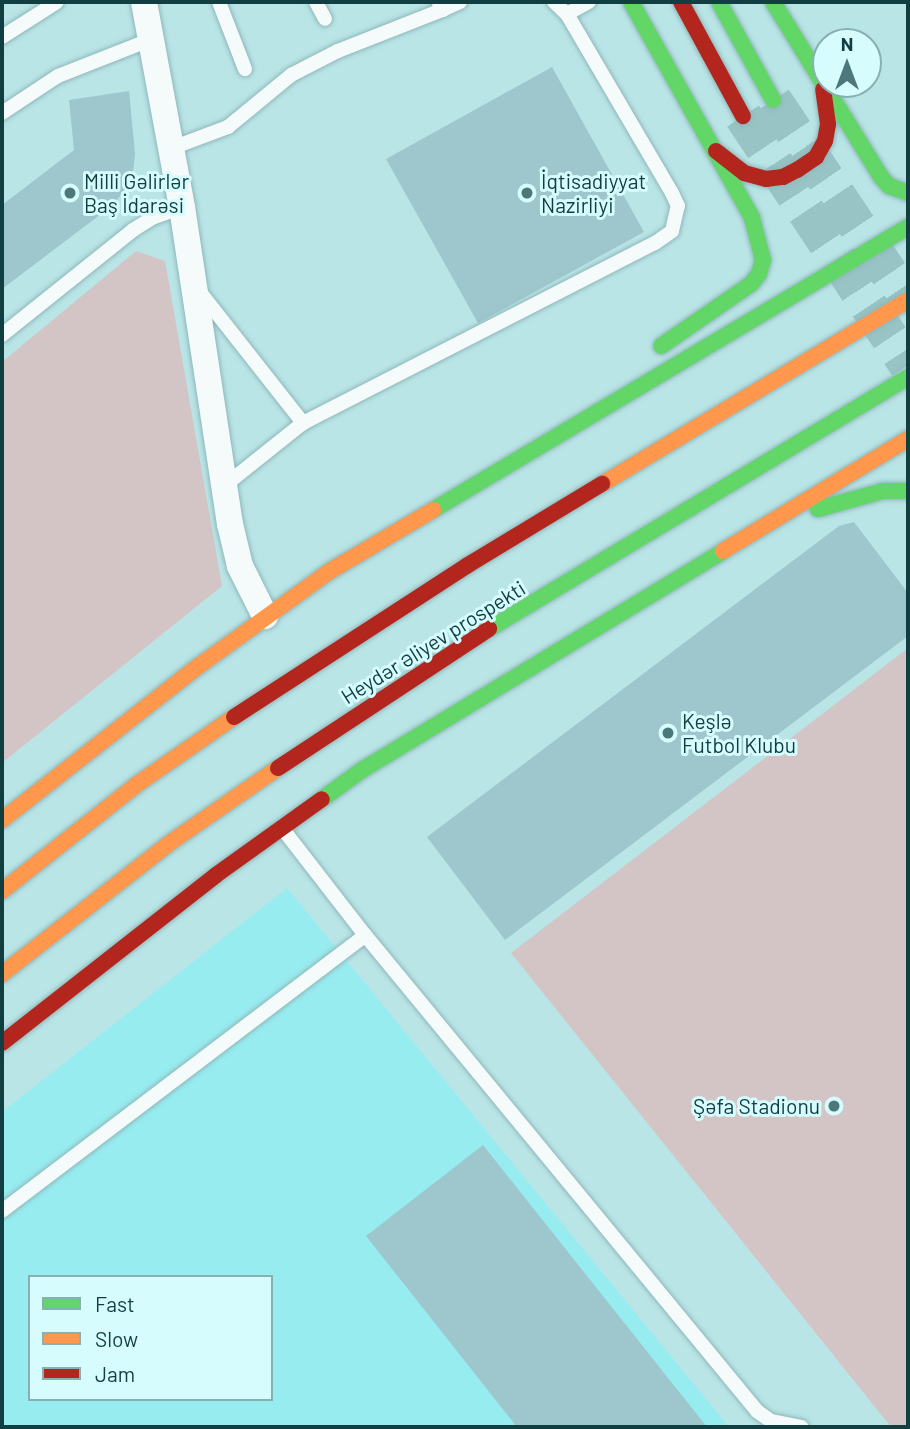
<!DOCTYPE html>
<html>
<head>
<meta charset="utf-8">
<style>
  body { margin:0 }
  #map { position:relative; width:910px; height:1429px; overflow:hidden; background:#bae5e7; font-family:Barlow,sans-serif }
  div>[style] { position:absolute }
  .built>* { inset:0; background:#97ecf0 }
  .green>* { inset:0; background:#d3c5c5 }
  .building>* { inset:0; background:#9ec6cd }
  .secondary-tunnel>* { height:38px; margin-top:-19px; transform-origin:0; background:repeating-linear-gradient(90deg,#98c4c6 0 38px,transparent 0 57px) }
  .roads { filter:drop-shadow(0 0 2px #8fb7b9) drop-shadow(0 0 2px #8fb7b9) }
  .lane>* { height:14px; margin:-7px; padding:0 7px; transform-origin:7px; border-radius:7px; background:#f5fbfb }
  .street>* { height:26px; margin:-13px; padding:0 13px; transform-origin:13px; border-radius:13px; background:#f5fbfb }
  .fast>* { height:16px; margin:-8px; padding:0 8px; transform-origin:8px; border-radius:8px; background:#63d668 }
  .slow>* { height:16px; margin:-8px; padding:0 8px; transform-origin:8px; border-radius:8px; background:#ff974d }
  .jam>* { height:16px; margin:-8px; padding:0 8px; transform-origin:8px; border-radius:8px; background:#b3261e }
  .dots>* { width:19px; height:19px; translate:-50% -50%; box-sizing:border-box; border:4px solid #d6fcfe; border-radius:50% }
  span { translate:-50% -50%; white-space:nowrap; text-align:center; line-height:1.15; -webkit-text-stroke:6px #d6fcfe; paint-order:stroke }
  .poi-label { font-size:21px; color:#103e41 }
  .left { translate:0 -50%; text-align:left }
  .right { translate:-100% -50%; text-align:right }
  .street-label { font-size:21px; color:#103e41 }
  .frame { position:absolute; inset:0; border:4px solid #103e41; pointer-events:none }
  .legend { position:absolute; left:28px; top:1275px; width:245px; height:126px; box-sizing:border-box; background:#d6fcfe; border:2px solid #87b0b2; margin:0; padding:9px 12px; list-style:none; font-size:21px; color:#103e41 }
  .legend li { display:flex; align-items:center; gap:14px; height:35px }
  .legend b { width:35px; border:2px solid #87b0b2 }
  .north { position:absolute; left:812px; top:28px; width:70px; height:70px; box-sizing:border-box; background:#d6fcfe; border:2px solid #87b0b2; border-radius:50%; rotate:0deg; font-size:19px; font-weight:700; line-height:28px; text-align:center; color:#103e41 }
  .north::after { content:''; display:block; margin:auto; width:24px; height:32px; background:#4c787b; clip-path:polygon(50% 0,100% 100%,50% 72%,0 100%) }
</style>
</head>
<body>
<div id="map">
  <div class="built">
    <div style="clip-path:polygon(evenodd,287px 888px,729px 1427px,2px 1427px,2px 1112px,287px 888px,30px 1277px,271px 1277px,271px 1399px,30px 1399px,30px 1277px)"></div>
  </div>
  <div class="green">
    <div style="clip-path:polygon(136px 251px,165px 261px,222px 586px,2px 763px,2px 362px)"></div>
    <div style="clip-path:polygon(908px 648px,908px 1427px,891px 1427px,511px 953px)"></div>
  </div>
  <div class="building">
    <div style="clip-path:polygon(552px 67px,644px 232px,478px 323px,386px 159px)"></div>
    <div style="clip-path:polygon(129px 91px,135px 154px,132px 181px,113px 205px,2px 289px,2px 205px,74px 150px,69px 100px)"></div>
    <div style="clip-path:polygon(854px 522px,908px 593px,908px 636px,505px 940px,427px 837px,839px 526px)"></div>
    <div style="clip-path:polygon(483px 1145px,707px 1427px,517px 1427px,366px 1236px)"></div>
  </div>
  <div class="secondary-tunnel">
    <div style="left:773px;top:100px;width:243px;rotate:56.2deg"></div>
    <div style="left:743px;top:116px;width:299px;rotate:56.5deg"></div>
  </div>
  <div class="roads">
    <div class="lane">
      <div style="left:219px;top:2px;width:72px;rotate:68.8deg"></div>
      <div style="left:316px;top:2px;width:19px;rotate:62deg"></div>
      <div style="left:554px;top:2px;width:18px;rotate:43deg"></div>
      <div style="left:567px;top:14px;width:25px;rotate:-29deg"></div>
      <div style="left:439px;top:4px;width:7px;rotate:63deg"></div>
      <div style="left:442px;top:10px;width:20px;rotate:-24deg"></div>
      <div style="left:2px;top:37px;width:65px;rotate:-32.5deg"></div>
      <div style="left:2px;top:113px;width:67px;rotate:-33.5deg"></div>
      <div style="left:58px;top:76px;width:101px;rotate:-21.5deg"></div>
      <div style="left:172px;top:148px;width:60px;rotate:-20.6deg"></div>
      <div style="left:228px;top:127px;width:82px;rotate:-39.5deg"></div>
      <div style="left:291px;top:75px;width:53px;rotate:-27.1deg"></div>
      <div style="left:338px;top:51px;width:112px;rotate:-21.5deg"></div>
      <div style="left:200px;top:292px;width:167px;rotate:51.8deg"></div>
      <div style="left:2px;top:335px;width:168px;rotate:-38.7deg"></div>
      <div style="left:133px;top:230px;width:22px;rotate:-32deg"></div>
      <div style="left:152px;top:218px;width:32px;rotate:-20deg"></div>
      <div style="left:224px;top:486px;width:101px;rotate:-38.6deg"></div>
      <div style="left:303px;top:423px;width:395px;rotate:-27.1deg"></div>
      <div style="left:655px;top:243px;width:21px;rotate:-35deg"></div>
      <div style="left:672px;top:231px;width:26px;rotate:-77deg"></div>
      <div style="left:678px;top:206px;width:14px;rotate:-115deg"></div>
      <div style="left:672px;top:193px;width:208px;rotate:-120.4deg"></div>
      <div style="left:282px;top:828px;width:135px;rotate:52.2deg"></div>
      <div style="left:365px;top:935px;width:617px;rotate:50.53deg"></div>
      <div style="left:757px;top:1411px;width:17px;rotate:36deg"></div>
      <div style="left:771px;top:1421px;width:31px;rotate:11deg"></div>
      <div style="left:2px;top:1211px;width:456px;rotate:-37.2deg"></div>
    </div>
    <div class="street">
      <div style="left:144px;top:2px;width:208px;rotate:79.5deg"></div>
      <div style="left:182px;top:207px;width:321px;rotate:81.4deg"></div>
      <div style="left:230px;top:524px;width:43px;rotate:76.6deg"></div>
      <div style="left:240px;top:566px;width:56px;rotate:63.4deg"></div>
    </div>
    <div class="fast">
      <div style="left:631px;top:2px;width:248px;rotate:60.7deg"></div>
      <div style="left:752px;top:218px;width:43px;rotate:75.3deg"></div>
      <div style="left:763px;top:260px;width:15px;rotate:106deg"></div>
      <div style="left:759px;top:274px;width:13px;rotate:129deg"></div>
      <div style="left:751px;top:284px;width:109px;rotate:145.4deg"></div>
      <div style="left:719px;top:2px;width:112px;rotate:61.1deg"></div>
      <div style="left:773px;top:2px;width:206px;rotate:58.3deg"></div>
      <div style="left:881px;top:177px;width:12px;rotate:48deg"></div>
      <div style="left:889px;top:186px;width:20px;rotate:20deg"></div>
      <div style="left:818px;top:509px;width:67px;rotate:-15.5deg"></div>
      <div style="left:883px;top:491px;width:25px"></div>
      <div style="left:433px;top:510px;width:553px;rotate:-30.79deg"></div>
      <div style="left:489px;top:629px;width:489px;rotate:-31deg"></div>
      <div style="left:322px;top:799px;width:49px;rotate:-35.9deg"></div>
      <div style="left:362px;top:770px;width:422px;rotate:-31.2deg"></div>
    </div>
    <div class="slow">
      <div style="left:602px;top:484px;width:357px;rotate:-31deg"></div>
      <div style="left:723px;top:551px;width:216px;rotate:-31.2deg"></div>
      <div style="left:2px;top:820px;width:251px;rotate:-38.1deg"></div>
      <div style="left:200px;top:665px;width:160px;rotate:-35.9deg"></div>
      <div style="left:330px;top:571px;width:120px;rotate:-30.6deg"></div>
      <div style="left:2px;top:891px;width:171px;rotate:-38.3deg"></div>
      <div style="left:136px;top:785px;width:119px;rotate:-34.8deg"></div>
      <div style="left:2px;top:974px;width:214px;rotate:-38deg"></div>
      <div style="left:171px;top:842px;width:130px;rotate:-34.7deg"></div>
    </div>
    <div class="jam">
      <div style="left:681px;top:2px;width:130px;rotate:61.5deg"></div>
      <div style="left:716px;top:151px;width:36px;rotate:38deg"></div>
      <div style="left:744px;top:173px;width:23px;rotate:15deg"></div>
      <div style="left:766px;top:179px;width:17px;rotate:-7deg"></div>
      <div style="left:783px;top:177px;width:16px;rotate:-27deg"></div>
      <div style="left:797px;top:170px;width:23px;rotate:-34deg"></div>
      <div style="left:816px;top:157px;width:18px;rotate:-61deg"></div>
      <div style="left:825px;top:141px;width:17px;rotate:-80deg"></div>
      <div style="left:828px;top:124px;width:35px;rotate:-98deg"></div>
      <div style="left:234px;top:717px;width:279px;rotate:-33deg"></div>
      <div style="left:468px;top:565px;width:157px;rotate:-31.2deg"></div>
      <div style="left:278px;top:768px;width:253px;rotate:-33.4deg"></div>
      <div style="left:2px;top:1043px;width:272px;rotate:-38.1deg"></div>
      <div style="left:216px;top:875px;width:130px;rotate:-35.6deg"></div>
    </div>
  </div>
  <div class="dots">
    <div style="left:70px;top:193px;background:#4c787b"></div>
    <div style="left:527px;top:193px;background:#4c787b"></div>
    <div style="left:668px;top:733px;background:#4c787b"></div>
    <div style="left:834px;top:1106px;background:#4c787b"></div>
  </div>
  <div class="poi-label">
    <span class="left" style="left:84px;top:193px">Milli Gəlirlər<br>Baş İdarəsi</span>
    <span class="left" style="left:541px;top:193px">İqtisadiyyat<br>Nazirliyi</span>
    <span class="left" style="left:682px;top:733px">Keşlə<br>Futbol Klubu</span>
    <span class="right" style="left:820px;top:1106px">Şəfa Stadionu</span>
  </div>
  <div class="street-label">
    <span style="left:433px;top:642px;rotate:-32deg">Heydər Əliyev prospekti</span>
  </div>
  <div class="frame"></div>
  <ul class="legend">
  <li><b style="height:9px;background:#63d668"></b>Fast</li>
  <li><b style="height:9px;background:#ff974d"></b>Slow</li>
  <li><b style="height:9px;background:#b3261e"></b>Jam</li>
  </ul>
  <div class="north">N</div>
</div>
</body>
</html>
